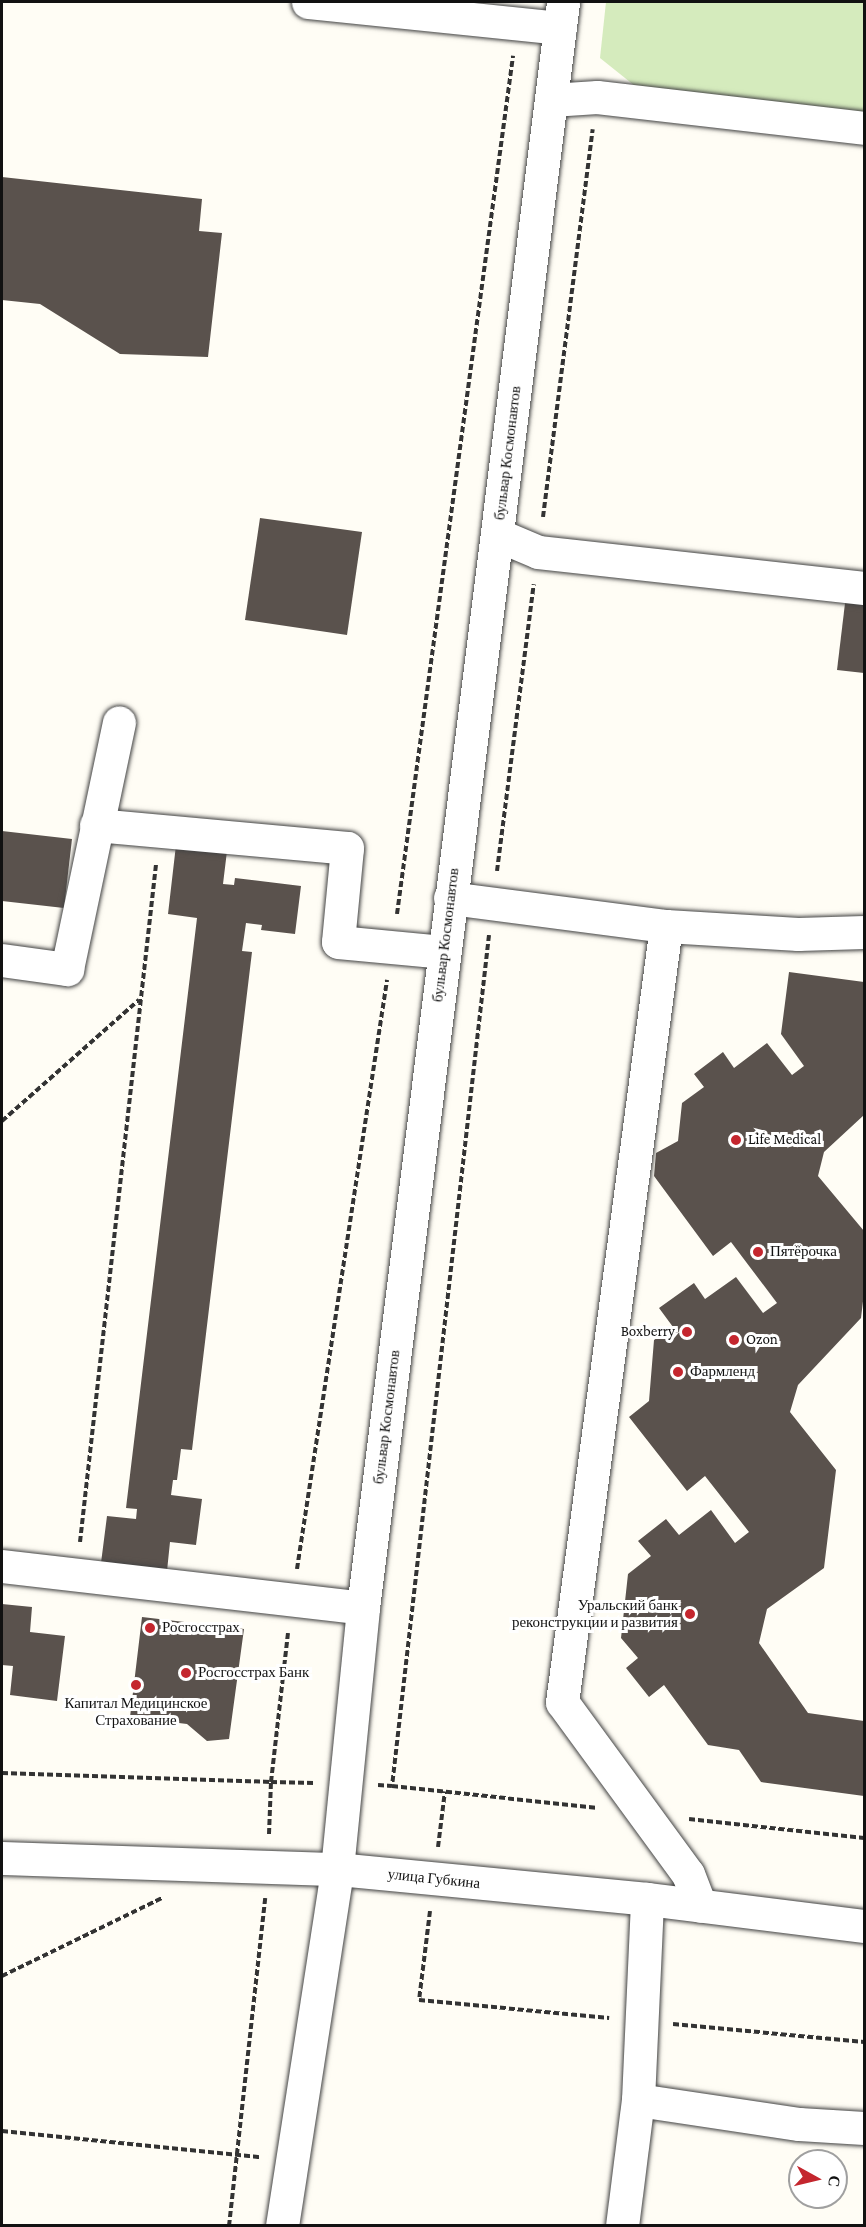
<!DOCTYPE html>
<html>
<head>
<meta charset="utf-8">
<style>
  body { margin:0 }
  #map { position:relative; width:866px; height:2227px; overflow:hidden; background:#fffdf5; font-family:"Crimson Pro",serif }
  div>[style] { position:absolute }
  .green>* { inset:0; background:#d5ebbd }
  .building>* { inset:0; background:#5a524d }
  .path>* { height:4px; margin-top:-2px; transform-origin:0; background:repeating-linear-gradient(90deg,#333 0 6px,transparent 0 9px) }
  .roads { filter:drop-shadow(0 0 2px #444) drop-shadow(0 0 2px #444) }
  .minor>* { height:33px; margin:-16.5px; padding:0 16.5px; transform-origin:16.5px; border-radius:16.5px; background:#fff }
  .dots>* { width:16px; height:16px; translate:-50% -50%; box-sizing:border-box; border:3px solid #fff; border-radius:50% }
  span { translate:-50% -50%; white-space:nowrap; text-align:center; line-height:1.15; -webkit-text-stroke:6px #fff; paint-order:stroke }
  .street-label { font-size:15px; color:#111 }
  .poi-label { font-size:15px; color:#111 }
  .left { translate:0 -50%; text-align:left }
  .right { translate:-100% -50%; text-align:right }
  .frame { position:absolute; inset:0; border:3px solid #111; pointer-events:none }
  .north { position:absolute; left:788px; top:2149px; width:60px; height:60px; box-sizing:border-box; background:#fff; border:2px solid #a0a0a0; border-radius:50%; rotate:98deg; font-size:16px; font-weight:700; line-height:24px; text-align:center; color:#111 }
  .north::after { content:''; display:block; margin:auto; width:21px; height:27px; background:#c4262e; clip-path:polygon(50% 0,100% 100%,50% 72%,0 100%) }
</style>
</head>
<body>
<div id="map">
  <div class="green">
    <div style="clip-path:polygon(606px 2px,864px 2px,864px 117px,650px 98px,600px 58px)"></div>
  </div>
  <div class="building">
    <div style="clip-path:polygon(2px 177px,202px 199px,199px 231px,222px 233px,208px 357px,120px 354px,40px 304px,2px 300px)"></div>
    <div style="clip-path:polygon(260px 518px,362px 532px,347px 635px,245px 620px)"></div>
    <div style="clip-path:polygon(846px 595px,864px 598px,864px 673px,837px 670px)"></div>
    <div style="clip-path:polygon(2px 831px,72px 839px,64px 908px,2px 901px)"></div>
    <div style="clip-path:polygon(176px 845px,227px 851px,223px 884px,234px 885px,235px 878px,301px 886px,295px 934px,261px 930px,262px 925px,246px 923px,242px 951px,252px 952px,192px 1450px,181px 1449px,177px 1480px,173px 1480px,171px 1495px,202px 1499px,196px 1545px,170px 1542px,167px 1571px,101px 1563px,107px 1516px,136px 1519px,137px 1509px,126px 1508px,197px 918px,168px 914px)"></div>
    <div style="clip-path:polygon(789px 972px,864px 982px,864px 1115px,824px 1152px,818px 1176px,864px 1231px,864px 1293px,861px 1318px,798px 1385px,790px 1412px,836px 1470px,824px 1568px,767px 1609px,759px 1643px,808px 1713px,864px 1721px,864px 1796px,761px 1782px,739px 1750px,708px 1745px,664px 1685px,649px 1697px,626px 1668px,638px 1658px,621px 1638px,628px 1574px,651px 1556px,638px 1541px,666px 1519px,679px 1535px,711px 1510px,735px 1543px,749px 1532px,705px 1476px,687px 1491px,629px 1417px,649px 1401px,654px 1340px,673px 1327px,659px 1308px,694px 1283px,705px 1299px,736px 1277px,763px 1313px,777px 1303px,731px 1242px,713px 1256px,654px 1176px,656px 1153px,678px 1141px,682px 1103px,704px 1087px,694px 1074px,723px 1052px,734px 1068px,767px 1043px,792px 1075px,804px 1066px,781px 1034px)"></div>
    <div style="clip-path:polygon(2px 1604px,32px 1607px,30px 1632px,65px 1636px,57px 1701px,10px 1695px,13px 1666px,2px 1665px)"></div>
    <div style="clip-path:polygon(142px 1617px,244px 1629px,229px 1739px,207px 1741px,187px 1724px,130px 1717px)"></div>
  </div>
  <div class="path">
    <div style="left:543px;top:517px;width:391px;rotate:-82.7deg"></div>
    <div style="left:497px;top:871px;width:289px;rotate:-82.7deg"></div>
    <div style="left:397px;top:914px;width:866px;rotate:-82.3deg"></div>
    <div style="left:489px;top:935px;width:857px;rotate:96.5deg"></div>
    <div style="left:392px;top:1786px;width:207px;rotate:6.1deg"></div>
    <div style="left:2px;top:1121px;width:183px;rotate:-41.5deg"></div>
    <div style="left:80px;top:1542px;width:682px;rotate:-83.6deg"></div>
    <div style="left:297px;top:1569px;width:596px;rotate:-81.31deg"></div>
    <div style="left:2px;top:1773px;width:269px;rotate:1.9deg"></div>
    <div style="left:271px;top:1782px;width:150px;rotate:-83.5deg"></div>
    <div style="left:378px;top:1785px;width:14px;rotate:4deg"></div>
    <div style="left:689px;top:1819px;width:176px;rotate:6.2deg"></div>
    <div style="left:269px;top:1834px;width:52px;rotate:-87.8deg"></div>
    <div style="left:271px;top:1782px;width:43px;rotate:1.3deg"></div>
    <div style="left:438px;top:1847px;width:56px;rotate:-82.9deg"></div>
    <div style="left:430px;top:1911px;width:90px;rotate:97deg"></div>
    <div style="left:419px;top:2000px;width:191px;rotate:5.4deg"></div>
    <div style="left:2px;top:1976px;width:178px;rotate:-26deg"></div>
    <div style="left:673px;top:2024px;width:192px;rotate:5.4deg"></div>
    <div style="left:2px;top:2131px;width:259px;rotate:5.8deg"></div>
    <div style="left:229px;top:2226px;width:330px;rotate:-83.7deg"></div>
  </div>
  <div class="roads">
    <div class="minor">
      <div style="left:308px;top:2px;width:253px;rotate:5.9deg"></div>
      <div style="left:551px;top:100px;width:46px;rotate:-3.7deg"></div>
      <div style="left:597px;top:97px;width:269px;rotate:6.6deg"></div>
      <div style="left:498px;top:535px;width:43px;rotate:23deg"></div>
      <div style="left:538px;top:552px;width:328px;rotate:6.3deg"></div>
      <div style="left:96px;top:825px;width:252px;rotate:5.2deg"></div>
      <div style="left:347px;top:848px;width:94px;rotate:95.5deg"></div>
      <div style="left:338px;top:942px;width:105px;rotate:5.4deg"></div>
      <div style="left:450px;top:898px;width:218px;rotate:7.4deg"></div>
      <div style="left:666px;top:926px;width:132px;rotate:3.5deg"></div>
      <div style="left:798px;top:934px;width:66px;rotate:-1.7deg"></div>
      <div style="left:666px;top:926px;width:783px;rotate:97.63deg"></div>
      <div style="left:562px;top:1702px;width:213px;rotate:53.8deg"></div>
      <div style="left:688px;top:1874px;width:34px;rotate:69deg"></div>
      <div style="left:2px;top:960px;width:66px;rotate:7.9deg"></div>
      <div style="left:67px;top:969px;width:252px;rotate:-78.1deg"></div>
      <div style="left:2px;top:1566px;width:363px;rotate:6.6deg"></div>
      <div style="left:2px;top:1858px;width:335px;rotate:1.9deg"></div>
      <div style="left:337px;top:1869px;width:311px;rotate:5.5deg"></div>
      <div style="left:647px;top:1899px;width:219px;rotate:7.1deg"></div>
      <div style="left:638px;top:2100px;width:201px;rotate:-87.4deg"></div>
      <div style="left:282px;top:2226px;width:361px;rotate:-81.2deg"></div>
      <div style="left:337px;top:1869px;width:262px;rotate:-84.3deg"></div>
      <div style="left:363px;top:1608px;width:1618px;rotate:-82.9deg"></div>
      <div style="left:622px;top:2226px;width:127px;rotate:-82.8deg"></div>
      <div style="left:638px;top:2100px;width:163px;rotate:8.5deg"></div>
      <div style="left:799px;top:2124px;width:65px;rotate:3.5deg"></div>
    </div>
  </div>
  <div class="dots">
    <div style="left:736px;top:1140px;background:#c4262e"></div>
    <div style="left:758px;top:1252px;background:#c4262e"></div>
    <div style="left:687px;top:1332px;background:#c4262e"></div>
    <div style="left:734px;top:1340px;background:#c4262e"></div>
    <div style="left:678px;top:1372px;background:#c4262e"></div>
    <div style="left:690px;top:1614px;background:#c4262e"></div>
    <div style="left:150px;top:1628px;background:#c4262e"></div>
    <div style="left:186px;top:1673px;background:#c4262e"></div>
    <div style="left:136px;top:1685px;background:#c4262e"></div>
  </div>
  <div class="street-label">
    <span style="left:508px;top:453px;rotate:-83deg">бульвар Космонавтов</span>
    <span style="left:446px;top:935px;rotate:-83deg">бульвар Космонавтов</span>
    <span style="left:387px;top:1417px;rotate:-83deg">бульвар Космонавтов</span>
    <span style="left:434px;top:1879px;rotate:6deg">улица Губкина</span>
  </div>
  <div class="poi-label">
    <span class="left" style="left:748px;top:1140px">Life Medical</span>
    <span class="left" style="left:770px;top:1252px">Пятёрочка</span>
    <span class="right" style="left:675px;top:1332px">Boxberry</span>
    <span class="left" style="left:746px;top:1340px">Ozon</span>
    <span class="left" style="left:690px;top:1372px">Фармленд</span>
    <span class="right" style="left:678px;top:1614px">Уральский банк<br>реконструкции и развития</span>
    <span class="left" style="left:162px;top:1628px">Росгосстрах</span>
    <span class="left" style="left:198px;top:1673px">Росгосстрах Банк</span>
    <span style="left:136px;top:1712px">Капитал Медицинское<br>Страхование</span>
  </div>
  <div class="frame"></div>
  <div class="north">С</div>
</div>
</body>
</html>
